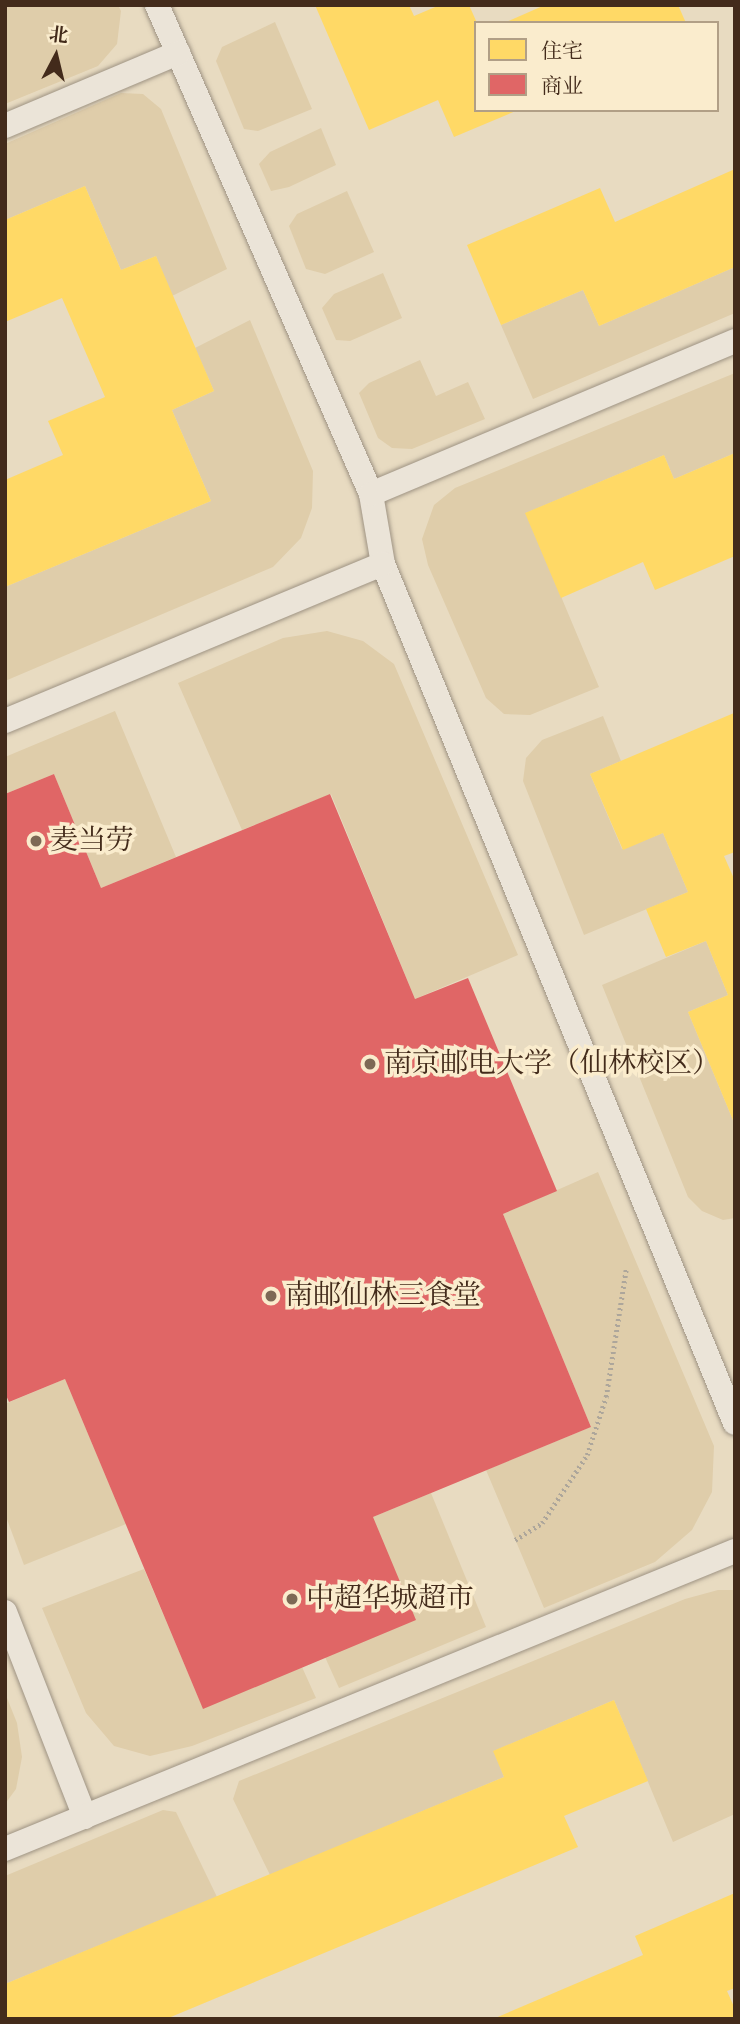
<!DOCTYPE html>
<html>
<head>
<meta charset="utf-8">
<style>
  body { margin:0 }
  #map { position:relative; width:740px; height:2024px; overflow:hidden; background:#e8dbc1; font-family:"Libre Bodoni","Noto Serif SC",serif }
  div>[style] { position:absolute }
  .green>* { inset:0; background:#dfcdaa }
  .homes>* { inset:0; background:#ffd966 }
  .shops>* { inset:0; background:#e06666 }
  .path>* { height:4.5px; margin-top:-2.25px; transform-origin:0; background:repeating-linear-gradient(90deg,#ada69b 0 2px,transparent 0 5.5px) }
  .roads { filter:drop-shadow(0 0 2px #9e9383) drop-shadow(0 0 2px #9e9383) }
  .lane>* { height:24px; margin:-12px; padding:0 12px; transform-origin:12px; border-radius:12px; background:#ebe4d8 }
  .dots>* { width:19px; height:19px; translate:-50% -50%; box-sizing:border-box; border:4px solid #faeccd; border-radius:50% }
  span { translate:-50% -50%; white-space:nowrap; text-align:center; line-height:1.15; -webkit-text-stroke:7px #faeccd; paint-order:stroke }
  .poi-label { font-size:28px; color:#432b1b }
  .left { translate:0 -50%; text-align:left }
  .frame { position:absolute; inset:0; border:7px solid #432b1b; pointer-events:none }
  .legend { position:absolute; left:474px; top:21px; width:245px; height:91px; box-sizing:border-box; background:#faeccd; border:2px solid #b19f86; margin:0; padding:9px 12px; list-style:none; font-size:21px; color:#432b1b }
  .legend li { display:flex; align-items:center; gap:14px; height:35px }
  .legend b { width:35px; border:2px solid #b19f86 }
  .north { position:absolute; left:21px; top:21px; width:70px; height:70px; -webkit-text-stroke:5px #faeccd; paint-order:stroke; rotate:7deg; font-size:19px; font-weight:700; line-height:28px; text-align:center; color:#432b1b }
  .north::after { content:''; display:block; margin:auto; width:24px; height:32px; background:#432b1b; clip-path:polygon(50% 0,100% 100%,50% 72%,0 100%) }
</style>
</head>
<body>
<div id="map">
  <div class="green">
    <div style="clip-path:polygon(5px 5px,118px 5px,121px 11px,117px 44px,98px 66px,5px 104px)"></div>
    <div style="clip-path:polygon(275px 22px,312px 109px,258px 131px,244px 129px,216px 61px,222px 47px)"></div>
    <div style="clip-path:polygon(121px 93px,143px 94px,161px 109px,227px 269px,172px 296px,156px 256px,121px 270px,85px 186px,5px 220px,5px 144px)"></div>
    <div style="clip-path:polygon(321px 128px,336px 165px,289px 187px,271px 191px,259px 164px,270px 152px)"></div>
    <div style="clip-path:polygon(347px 191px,374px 252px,325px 274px,306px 269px,289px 226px,297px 214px)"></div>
    <div style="clip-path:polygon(735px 267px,735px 313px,533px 399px,501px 325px,583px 290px,599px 326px)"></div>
    <div style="clip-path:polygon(383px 273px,402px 318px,350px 341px,336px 340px,322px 308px,334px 294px)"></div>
    <div style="clip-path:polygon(250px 320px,313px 471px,312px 508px,301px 538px,273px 567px,5px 681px,5px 587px,211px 501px,172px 410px,214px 391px,195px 348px)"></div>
    <div style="clip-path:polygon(420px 360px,436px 396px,468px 382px,485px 419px,412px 449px,392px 448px,378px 438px,359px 393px,369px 383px)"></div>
    <div style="clip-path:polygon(735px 373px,735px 453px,674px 479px,664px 455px,526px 513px,599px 687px,530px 715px,504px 714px,486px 698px,428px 565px,422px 539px,434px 505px,455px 488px)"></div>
    <div style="clip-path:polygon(327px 631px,363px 641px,394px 664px,518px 955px,415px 999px,331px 794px,242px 830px,178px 683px,283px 638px)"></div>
    <div style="clip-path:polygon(115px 711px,176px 857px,101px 888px,54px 774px,5px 794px,5px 757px)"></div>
    <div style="clip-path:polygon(603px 716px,621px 761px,590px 774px,622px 849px,663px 833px,688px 892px,584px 935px,523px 781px,526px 758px,542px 740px)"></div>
    <div style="clip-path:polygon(706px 941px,728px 995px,688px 1012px,735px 1125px,735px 1218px,723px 1220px,702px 1211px,688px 1197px,602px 985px)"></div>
    <div style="clip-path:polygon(598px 1172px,714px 1446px,712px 1492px,692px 1530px,655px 1562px,544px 1608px,486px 1470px,591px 1427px,503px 1214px)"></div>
    <div style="clip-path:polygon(65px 1379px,126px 1524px,24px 1565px,5px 1514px,5px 1404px)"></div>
    <div style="clip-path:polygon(431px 1493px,486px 1627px,339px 1688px,325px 1657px,373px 1517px)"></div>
    <div style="clip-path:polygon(144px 1569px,203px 1708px,302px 1667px,316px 1698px,192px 1746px,150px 1756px,114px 1746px,86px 1713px,42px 1608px)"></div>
    <div style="clip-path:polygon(718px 1590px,735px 1590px,735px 1814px,673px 1842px,614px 1700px,494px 1751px,504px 1777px,270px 1875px,233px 1799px,239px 1781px,685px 1599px)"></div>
    <div style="clip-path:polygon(5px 1693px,17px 1723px,22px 1757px,16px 1789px,5px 1804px)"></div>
    <div style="clip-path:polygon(163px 1810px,176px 1812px,217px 1897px,5px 1984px,5px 1876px)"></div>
  </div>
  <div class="homes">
    <div style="clip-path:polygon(315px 5px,409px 5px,414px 16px,440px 5px,469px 5px,477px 23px,476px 110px,518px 110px,454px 137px,438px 100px,369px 130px)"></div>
    <div style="clip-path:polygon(545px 5px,678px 5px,686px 23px,504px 23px)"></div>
    <div style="clip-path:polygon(735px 169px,735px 267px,599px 326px,583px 290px,501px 325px,467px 245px,600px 188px,615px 222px)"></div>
    <div style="clip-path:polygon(85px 186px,121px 270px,156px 256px,214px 391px,172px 410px,211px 501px,5px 587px,5px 480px,63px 455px,48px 421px,105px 397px,62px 298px,5px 322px,5px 220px)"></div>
    <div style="clip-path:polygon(735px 453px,735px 556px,655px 590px,643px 562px,561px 598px,525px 513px,664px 455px,674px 479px)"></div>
    <div style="clip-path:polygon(734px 713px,735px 852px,724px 856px,735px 881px,735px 1125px,688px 1012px,728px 995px,706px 941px,666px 957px,646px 909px,688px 892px,663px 833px,623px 850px,590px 774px)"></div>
    <div style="clip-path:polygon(614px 1700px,648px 1781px,564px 1816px,578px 1847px,166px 2019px,5px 2019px,5px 1984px,504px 1777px,493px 1751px)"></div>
    <div style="clip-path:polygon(735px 1893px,735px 1988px,727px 1991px,735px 2009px,735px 2019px,493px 2019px,643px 1955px,635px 1936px)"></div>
  </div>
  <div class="shops">
    <div style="clip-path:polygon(54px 774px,101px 888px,330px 794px,415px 999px,468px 978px,557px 1191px,503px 1214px,591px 1427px,373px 1517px,416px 1620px,203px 1709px,65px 1379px,9px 1402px,5px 1393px,5px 794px)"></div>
  </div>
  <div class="path">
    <div style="left:515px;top:1540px;width:32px;rotate:-32deg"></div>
    <div style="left:542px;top:1523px;width:82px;rotate:-56.5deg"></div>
    <div style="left:587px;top:1455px;width:61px;rotate:-71.9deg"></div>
    <div style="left:606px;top:1397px;width:130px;rotate:-81.1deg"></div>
  </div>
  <div class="roads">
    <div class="lane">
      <div style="left:157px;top:5px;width:534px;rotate:66.36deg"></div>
      <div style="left:371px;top:494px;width:71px;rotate:80.3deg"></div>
      <div style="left:383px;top:564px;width:928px;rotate:67.72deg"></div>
      <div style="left:5px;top:126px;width:188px;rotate:-22.9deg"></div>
      <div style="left:371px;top:494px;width:395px;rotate:-22.8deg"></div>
      <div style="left:5px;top:721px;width:409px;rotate:-22.6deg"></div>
      <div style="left:5px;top:1612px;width:220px;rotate:68.7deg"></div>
      <div style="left:5px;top:1849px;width:788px;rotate:-22.21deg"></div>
    </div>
  </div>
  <div class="dots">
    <div style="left:36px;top:841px;background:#7d6955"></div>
    <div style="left:370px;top:1064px;background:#7d6955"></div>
    <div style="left:271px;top:1296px;background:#7d6955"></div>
    <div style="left:292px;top:1599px;background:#7d6955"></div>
  </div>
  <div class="poi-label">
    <span class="left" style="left:50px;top:841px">麦当劳</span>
    <span class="left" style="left:384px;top:1064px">南京邮电大学（仙林校区）</span>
    <span class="left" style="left:285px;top:1296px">南邮仙林三食堂</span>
    <span class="left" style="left:306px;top:1599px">中超华城超市</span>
  </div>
  <div class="frame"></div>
  <ul class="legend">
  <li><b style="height:19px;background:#ffd966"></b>住宅</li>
  <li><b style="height:19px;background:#e06666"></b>商业</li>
  </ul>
  <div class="north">北</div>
</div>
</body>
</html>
